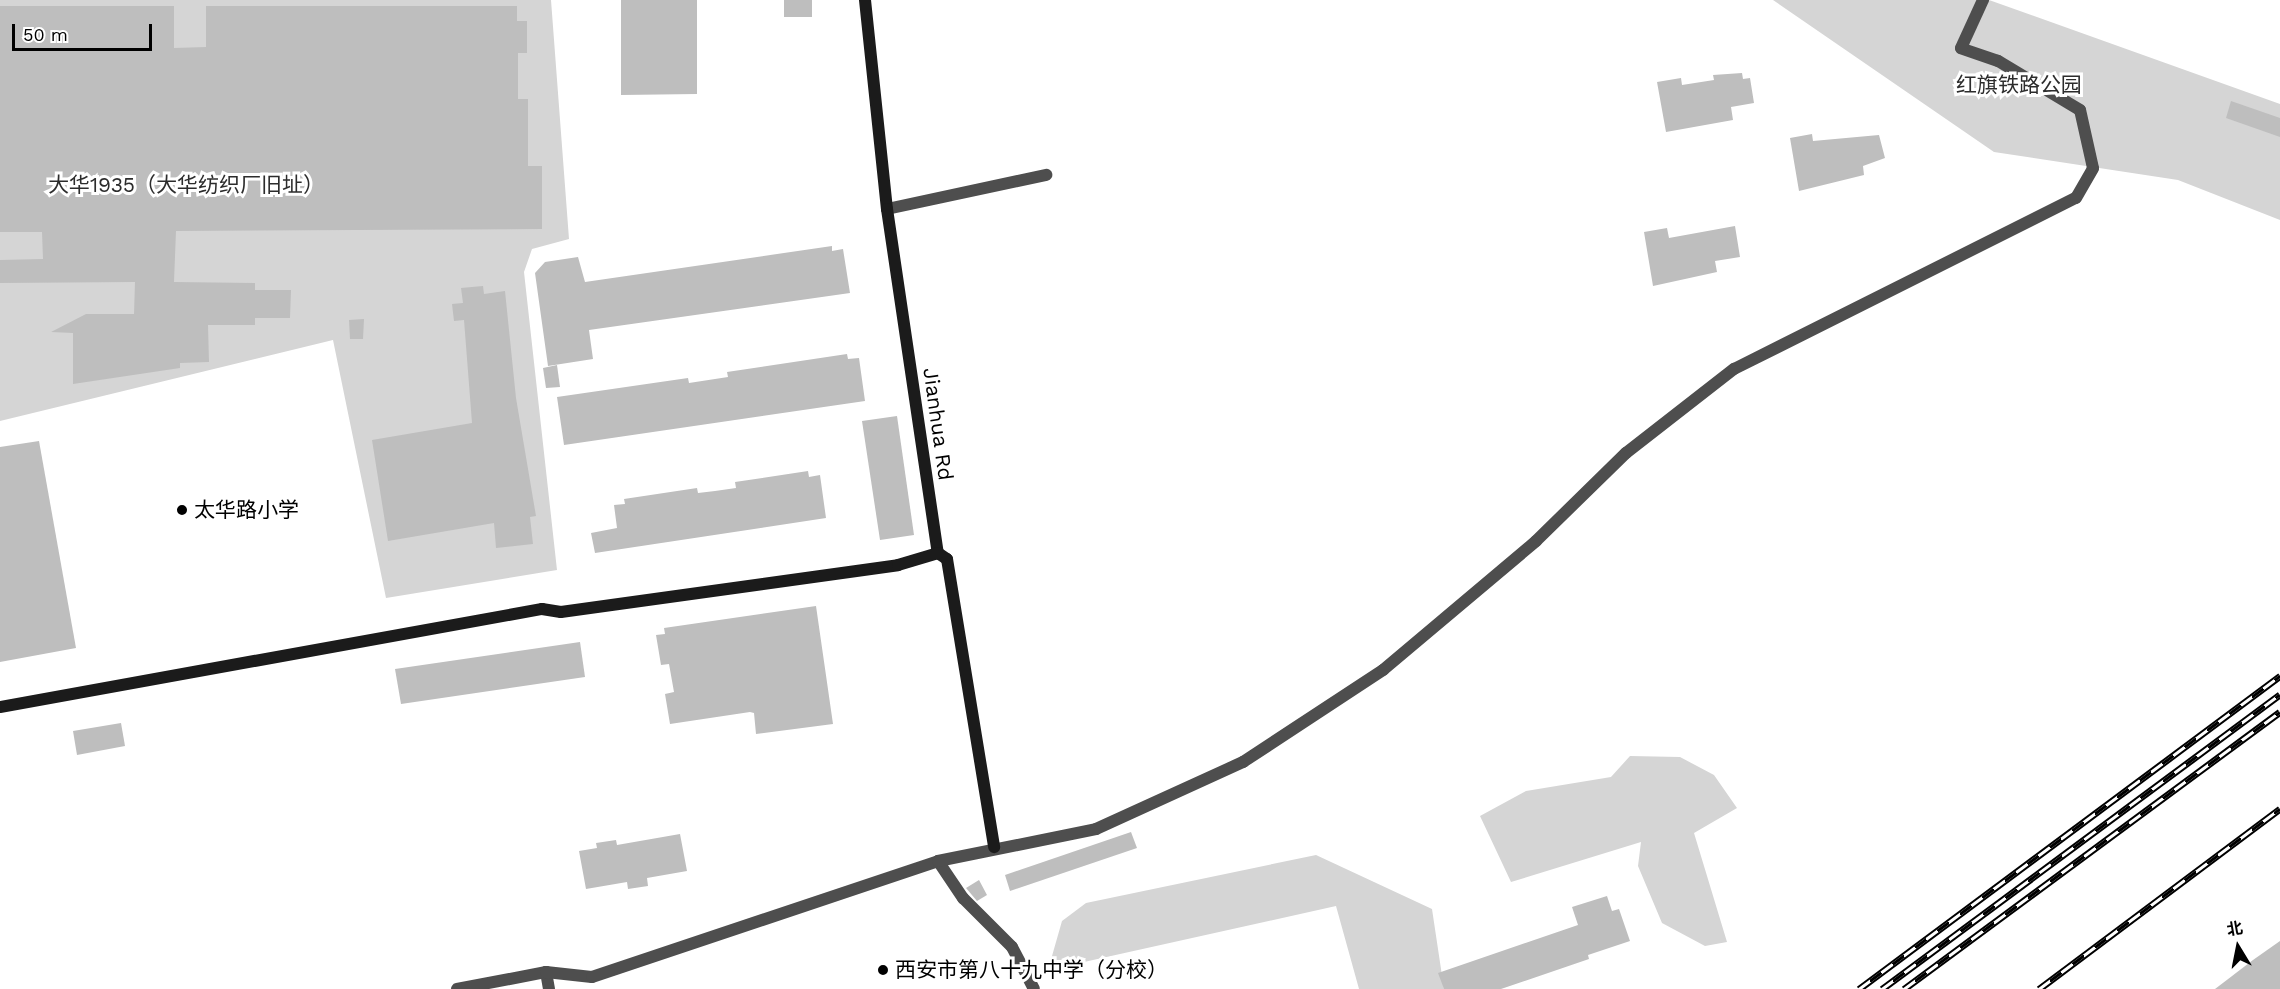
<!DOCTYPE html>
<html>
<head>
<meta charset="utf-8">
<style>
  body { margin:0 }
  #map { position:relative; width:2280px; height:989px; overflow:hidden; background:#fff; font-family:"Work Sans","Noto Sans SC",sans-serif }
  div>[style] { position:absolute }
  .green>* { inset:0; background:#d5d5d5 }
  .building>* { inset:0; background:#bebebe }
  .street>* { height:12px; margin:-6px; padding:0 6px; transform-origin:6px; border-radius:6px; background:#4e4e4e }
  .secondary>* { height:12px; margin:-6px; padding:0 6px; transform-origin:6px; border-radius:6px; background:#1b1b1b }
  .rail>* { height:7px; margin-top:-3.5px; transform-origin:0; background:repeating-linear-gradient(90deg,#fff 0 14px,#000 0 28px); box-sizing:border-box; border-block:2px solid #000 }
  .dots>* { width:16px; height:16px; translate:-50% -50%; box-sizing:border-box; border:3px solid #fff; border-radius:50% }
  span { translate:-50% -50%; white-space:nowrap; text-align:center; line-height:1.15; -webkit-text-stroke:6px #fff; paint-order:stroke }
  .park-label { font-size:21px; color:#2c2c2c }
  .street-label { font-size:21px; color:#000 }
  .poi-label { font-size:21px; color:#000 }
  .left { translate:0 -50%; text-align:left }
  .north { position:absolute; left:2208px; top:917px; width:60px; height:60px; -webkit-text-stroke:4px #fff; paint-order:stroke; rotate:350deg; font-size:16px; font-weight:700; line-height:24px; text-align:center; color:#000 }
  .north::after { content:''; display:block; margin:auto; width:21px; height:27px; background:#000; clip-path:polygon(50% 0,100% 100%,50% 72%,0 100%) }
  .scale { position:absolute; left:12px; top:24px; width:140px; height:27px; box-sizing:border-box; border:3px solid #000; border-top:0; padding-left:8px; font-size:18px; line-height:21px; white-space:nowrap; color:#000; -webkit-text-stroke:4px #fff; paint-order:stroke }
</style>
</head>
<body>
<div id="map">
  <div class="green">
    <div style="clip-path:polygon(0 0,551px 0,569px 239px,532px 249px,524px 272px,557px 570px,386px 598px,333px 340px,0 421px)"></div>
    <div style="clip-path:polygon(1773px 0,1989px 0,2280px 104px,2280px 220px,2178px 180px,1994px 152px)"></div>
    <div style="clip-path:polygon(1630px 756px,1680px 757px,1714px 775px,1737px 808px,1694px 833px,1727px 942px,1705px 946px,1662px 923px,1638px 866px,1641px 842px,1511px 882px,1480px 816px,1526px 791px,1611px 777px)"></div>
    <div style="clip-path:polygon(1316px 855px,1432px 909px,1444px 989px,1359px 989px,1336px 906px,1048px 970px,1062px 921px,1086px 903px)"></div>
  </div>
  <div class="building">
    <div style="clip-path:polygon(621px 0,697px 0,697px 94px,621px 95px)"></div>
    <div style="clip-path:polygon(784px 0,812px 0,812px 17px,784px 17px)"></div>
    <div style="clip-path:polygon(0 6px,174px 6px,174px 48px,206px 47px,206px 6px,517px 6px,517px 21px,527px 21px,527px 53px,518px 53px,518px 99px,528px 99px,528px 166px,542px 166px,542px 229px,176px 231px,174px 282px,255px 283px,255px 290px,291px 290px,290px 318px,255px 318px,255px 325px,208px 325px,209px 362px,180px 363px,180px 368px,73px 384px,73px 333px,51px 332px,86px 314px,134px 314px,135px 282px,0 283px,0 260px,43px 259px,42px 232px,0 232px)"></div>
    <div style="clip-path:polygon(1742px 73px,1743px 79px,1750px 78px,1754px 103px,1731px 107px,1733px 120px,1666px 132px,1657px 82px,1681px 78px,1682px 85px,1714px 80px,1713px 75px)"></div>
    <div style="clip-path:polygon(2231px 101px,2280px 118px,2280px 137px,2226px 118px)"></div>
    <div style="clip-path:polygon(1812px 134px,1813px 141px,1879px 135px,1885px 158px,1863px 166px,1864px 175px,1799px 191px,1790px 138px)"></div>
    <div style="clip-path:polygon(1735px 226px,1740px 257px,1715px 261px,1717px 272px,1653px 286px,1644px 232px,1667px 228px,1669px 238px)"></div>
    <div style="clip-path:polygon(832px 246px,832px 251px,843px 249px,850px 293px,589px 330px,593px 359px,548px 366px,535px 273px,545px 262px,578px 257px,585px 282px)"></div>
    <div style="clip-path:polygon(483px 286px,484px 294px,505px 291px,516px 398px,536px 516px,530px 517px,533px 544px,496px 548px,494px 523px,388px 541px,372px 440px,472px 423px,464px 320px,454px 321px,452px 304px,463px 303px,461px 288px)"></div>
    <div style="clip-path:polygon(364px 319px,363px 339px,350px 339px,349px 320px)"></div>
    <div style="clip-path:polygon(847px 354px,848px 359px,859px 358px,865px 401px,564px 445px,557px 397px,688px 378px,689px 383px,728px 377px,727px 372px)"></div>
    <div style="clip-path:polygon(557px 365px,560px 387px,546px 388px,543px 368px)"></div>
    <div style="clip-path:polygon(897px 416px,914px 535px,880px 540px,862px 421px)"></div>
    <div style="clip-path:polygon(39px 441px,76px 648px,0 662px,0 447px)"></div>
    <div style="clip-path:polygon(808px 471px,809px 477px,820px 475px,826px 518px,595px 553px,591px 533px,617px 528px,614px 505px,625px 504px,624px 499px,697px 488px,698px 493px,715px 491px,736px 488px,735px 482px)"></div>
    <div style="clip-path:polygon(816px 606px,833px 724px,756px 734px,754px 713px,750px 712px,670px 724px,665px 694px,674px 692px,669px 664px,661px 665px,656px 635px,665px 634px,664px 628px)"></div>
    <div style="clip-path:polygon(580px 642px,585px 677px,401px 704px,395px 669px)"></div>
    <div style="clip-path:polygon(121px 723px,125px 746px,77px 755px,73px 731px)"></div>
    <div style="clip-path:polygon(1131px 832px,1137px 848px,1010px 891px,1005px 875px)"></div>
    <div style="clip-path:polygon(680px 834px,687px 871px,647px 878px,648px 886px,628px 889px,627px 882px,586px 889px,579px 851px,597px 848px,596px 843px,616px 840px,617px 845px)"></div>
    <div style="clip-path:polygon(979px 880px,987px 895px,977px 901px,966px 888px)"></div>
    <div style="clip-path:polygon(1607px 896px,1612px 911px,1619px 909px,1630px 941px,1588px 955px,1589px 959px,1501px 989px,1444px 989px,1438px 973px,1578px 925px,1572px 907px)"></div>
    <div style="clip-path:polygon(2280px 941px,2280px 989px,2215px 989px,2253px 960px)"></div>
  </div>
  <div class="street">
    <div style="left:887px;top:209px;width:163px;rotate:-12.1deg"></div>
    <div style="left:938px;top:861px;width:45px;rotate:56deg"></div>
    <div style="left:963px;top:898px;width:69px;rotate:45deg"></div>
    <div style="left:1012px;top:947px;width:47px;rotate:62.4deg"></div>
    <div style="left:546px;top:972px;width:17px;rotate:80deg"></div>
    <div style="left:457px;top:989px;width:91px;rotate:-10.8deg"></div>
    <div style="left:546px;top:972px;width:46px;rotate:6.2deg"></div>
    <div style="left:592px;top:977px;width:365px;rotate:-18.5deg"></div>
    <div style="left:938px;top:861px;width:161px;rotate:-11.4deg"></div>
    <div style="left:1096px;top:829px;width:162px;rotate:-24.5deg"></div>
    <div style="left:1243px;top:762px;width:168px;rotate:-33.3deg"></div>
    <div style="left:1383px;top:670px;width:200px;rotate:-40.1deg"></div>
    <div style="left:1536px;top:541px;width:126px;rotate:-44.4deg"></div>
    <div style="left:1626px;top:453px;width:137px;rotate:-37.9deg"></div>
    <div style="left:1734px;top:369px;width:382px;rotate:-26.6deg"></div>
    <div style="left:2076px;top:198px;width:34px;rotate:-60deg"></div>
    <div style="left:2093px;top:168px;width:59px;rotate:-102.6deg"></div>
    <div style="left:2080px;top:110px;width:96px;rotate:-149.1deg"></div>
    <div style="left:1998px;top:61px;width:39px;rotate:-161deg"></div>
    <div style="left:1961px;top:48px;width:53px;rotate:-65.4deg"></div>
  </div>
  <div class="secondary">
    <div style="left:865px;top:0;width:210px;rotate:84deg"></div>
    <div style="left:887px;top:209px;width:348px;rotate:81.6deg"></div>
    <div style="left:938px;top:553px;width:11px;rotate:34deg"></div>
    <div style="left:947px;top:559px;width:292px;rotate:80.7deg"></div>
    <div style="left:0;top:707px;width:551px;rotate:-10.25deg"></div>
    <div style="left:542px;top:609px;width:19px;rotate:9deg"></div>
    <div style="left:561px;top:612px;width:340px;rotate:-7.9deg"></div>
    <div style="left:898px;top:565px;width:42px;rotate:-16.7deg"></div>
  </div>
  <div class="rail">
    <div style="left:1859px;top:989px;width:525px;rotate:-36.63deg"></div>
    <div style="left:1882px;top:989px;width:495px;rotate:-36.5deg"></div>
    <div style="left:1904px;top:989px;width:467px;rotate:-36.4deg"></div>
    <div style="left:2039px;top:989px;width:301px;rotate:-36.8deg"></div>
  </div>
  <div class="dots">
    <div style="left:182px;top:510px;background:#000"></div>
    <div style="left:883px;top:970px;background:#000"></div>
  </div>
  <div class="park-label">
    <span style="left:2019px;top:85px">红旗铁路公园</span>
    <span style="left:186px;top:185px">大华1935（大华纺织厂旧址）</span>
  </div>
  <div class="street-label">
    <span style="left:938px;top:424px;rotate:82deg">Jianhua Rd</span>
  </div>
  <div class="poi-label">
    <span class="left" style="left:194px;top:510px">太华路小学</span>
    <span class="left" style="left:895px;top:970px">西安市第八十九中学（分校）</span>
  </div>
  <div class="north">北</div>
  <div class="scale">50 m</div>
</div>
</body>
</html>
